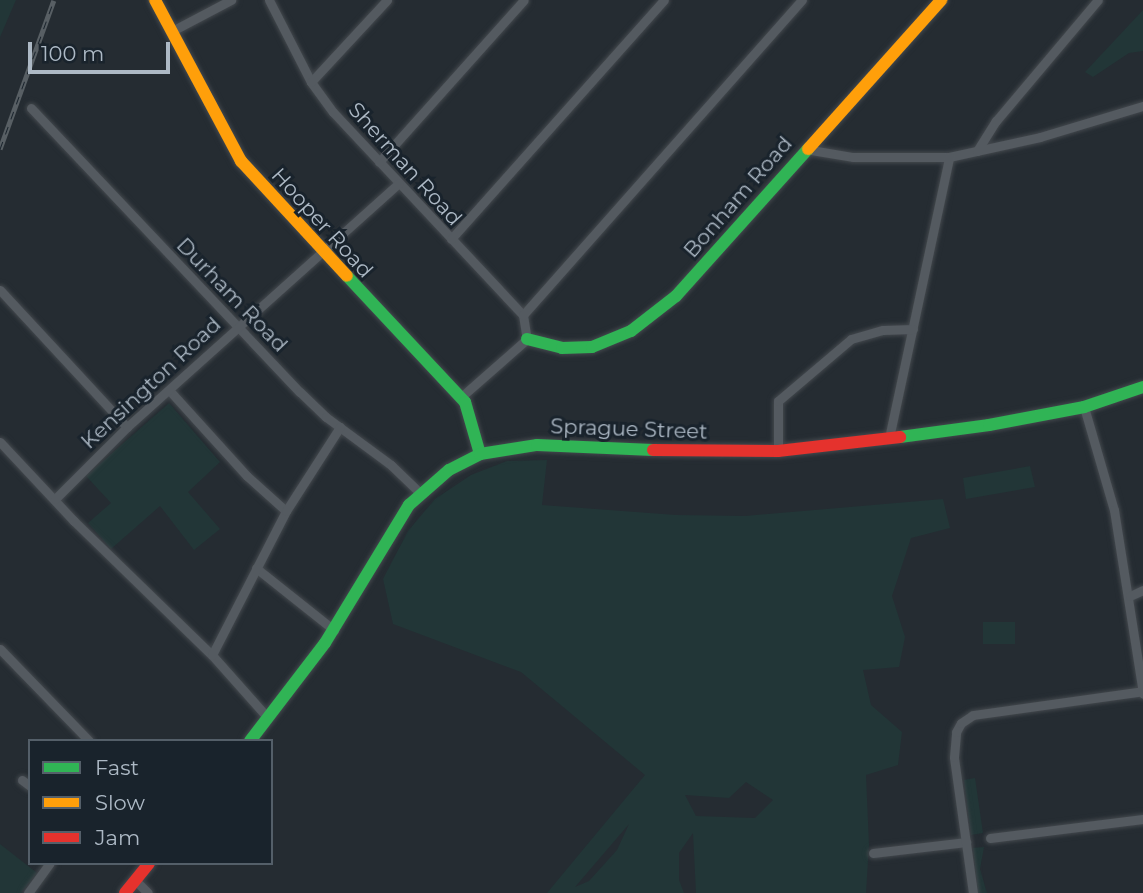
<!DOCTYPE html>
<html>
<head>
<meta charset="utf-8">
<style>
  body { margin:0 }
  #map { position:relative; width:1143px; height:893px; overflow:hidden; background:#252c32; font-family:Montserrat,sans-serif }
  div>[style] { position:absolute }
  .green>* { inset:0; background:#223637 }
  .roads { filter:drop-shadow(0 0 2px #43484d) drop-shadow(0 0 2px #43484d) }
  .street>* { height:9px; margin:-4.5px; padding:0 4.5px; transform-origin:4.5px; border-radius:4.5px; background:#545a60 }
  .fast>* { height:12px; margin:-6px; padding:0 6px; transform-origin:6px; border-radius:6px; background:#30b455 }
  .slow>* { height:12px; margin:-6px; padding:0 6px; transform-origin:6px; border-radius:6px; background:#ff9f0a }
  .jam>* { height:12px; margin:-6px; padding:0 6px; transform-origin:6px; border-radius:6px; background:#e5322d }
  .rail>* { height:5px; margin-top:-2.5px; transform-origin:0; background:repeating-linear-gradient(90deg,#19232c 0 8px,#585f64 0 16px); box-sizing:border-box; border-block:2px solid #585f64 }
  span { translate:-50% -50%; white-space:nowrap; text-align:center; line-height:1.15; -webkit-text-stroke:6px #19232c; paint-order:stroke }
  .street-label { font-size:21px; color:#adb9c5 }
  .legend { position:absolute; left:28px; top:739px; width:245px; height:126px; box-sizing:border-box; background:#19232c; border:2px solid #545f69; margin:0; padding:9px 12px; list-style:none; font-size:21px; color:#adb9c5 }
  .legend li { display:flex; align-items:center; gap:14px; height:35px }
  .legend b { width:35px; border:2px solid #545f69 }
  .scale { position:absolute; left:28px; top:42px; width:142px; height:32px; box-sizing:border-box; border:4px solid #adb9c5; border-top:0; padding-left:9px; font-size:21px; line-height:24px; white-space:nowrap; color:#adb9c5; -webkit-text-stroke:5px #19232c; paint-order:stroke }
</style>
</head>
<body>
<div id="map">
  <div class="green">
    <div style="clip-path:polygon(0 0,16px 0,0 37px)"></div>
    <div style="clip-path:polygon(1143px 10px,1143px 51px,1129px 53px,1093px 77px,1085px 72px)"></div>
    <div style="clip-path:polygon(169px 403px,220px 462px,188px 492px,220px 529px,194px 550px,160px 506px,111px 549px,88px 523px,111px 503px,86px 476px)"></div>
    <div style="clip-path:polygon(evenodd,547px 460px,542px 505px,676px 515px,745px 516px,943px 499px,950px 528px,911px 538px,892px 596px,905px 637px,899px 667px,863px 670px,871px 705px,902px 732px,898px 765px,866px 775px,869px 845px,866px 893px,696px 893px,693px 833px,679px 853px,679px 880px,684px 893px,547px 893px,645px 775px,521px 672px,393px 624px,383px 579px,408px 531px,435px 499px,471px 475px,507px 461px,547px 460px,746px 782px,773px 800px,755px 818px,696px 816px,685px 795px,729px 798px,746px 782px,547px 460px,629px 824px,617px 850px,589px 881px,575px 887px,629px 824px)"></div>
    <div style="clip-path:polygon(1030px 466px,1035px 487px,966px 499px,963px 478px)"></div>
    <div style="clip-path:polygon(983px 622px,1015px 622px,1015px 644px,983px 644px)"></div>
    <div style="clip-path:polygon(975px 778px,983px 833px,971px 835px,964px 780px)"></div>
    <div style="clip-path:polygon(0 844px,37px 873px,21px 893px,0 893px)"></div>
    <div style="clip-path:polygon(984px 847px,980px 869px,987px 893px,978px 893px,973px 848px)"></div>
  </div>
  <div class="roads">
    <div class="street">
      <div style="left:269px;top:0;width:92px;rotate:62.9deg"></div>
      <div style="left:311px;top:82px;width:37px;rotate:54deg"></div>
      <div style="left:333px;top:112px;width:278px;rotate:46.9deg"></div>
      <div style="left:523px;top:315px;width:24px;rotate:81deg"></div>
      <div style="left:527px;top:339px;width:88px;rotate:138.7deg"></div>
      <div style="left:172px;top:31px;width:67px;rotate:-27.7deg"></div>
      <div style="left:311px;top:82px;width:112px;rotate:-47.2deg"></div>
      <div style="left:31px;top:108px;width:391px;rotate:46.6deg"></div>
      <div style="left:300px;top:392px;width:36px;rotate:44deg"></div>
      <div style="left:326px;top:417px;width:81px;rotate:36.4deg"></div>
      <div style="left:391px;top:465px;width:40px;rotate:44deg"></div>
      <div style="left:805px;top:149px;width:49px;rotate:9.5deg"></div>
      <div style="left:853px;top:157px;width:96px"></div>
      <div style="left:949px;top:157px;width:93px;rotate:-12.4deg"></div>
      <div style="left:1040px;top:137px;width:108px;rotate:-16.8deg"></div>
      <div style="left:977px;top:151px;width:36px;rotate:-58deg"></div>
      <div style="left:996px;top:121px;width:158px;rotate:-49.9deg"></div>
      <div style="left:379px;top:162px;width:217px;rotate:-48.2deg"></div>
      <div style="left:451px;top:239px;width:320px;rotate:-48.3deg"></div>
      <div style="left:0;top:290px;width:187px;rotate:47.2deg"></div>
      <div style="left:523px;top:315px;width:421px;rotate:-48.5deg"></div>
      <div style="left:169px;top:390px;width:116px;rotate:47.8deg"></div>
      <div style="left:247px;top:476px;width:52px;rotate:41.9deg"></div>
      <div style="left:1084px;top:407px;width:107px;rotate:73.8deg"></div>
      <div style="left:1114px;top:510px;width:186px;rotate:81deg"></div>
      <div style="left:889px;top:438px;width:287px;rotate:-77.9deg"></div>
      <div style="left:0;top:442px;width:108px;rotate:46.9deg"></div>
      <div style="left:74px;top:521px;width:192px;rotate:44.2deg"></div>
      <div style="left:212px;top:655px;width:84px;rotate:48.4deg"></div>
      <div style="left:778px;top:451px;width:50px;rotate:-90deg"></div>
      <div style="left:778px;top:401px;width:96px;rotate:-40.3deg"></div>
      <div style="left:851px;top:339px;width:33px;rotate:-16deg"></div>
      <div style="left:883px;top:330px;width:30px;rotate:-2deg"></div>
      <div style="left:55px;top:499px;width:102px;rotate:-45deg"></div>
      <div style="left:127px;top:427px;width:365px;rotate:-41.9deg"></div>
      <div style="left:256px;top:568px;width:100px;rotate:38.5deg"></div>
      <div style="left:1130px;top:596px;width:14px;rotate:-25deg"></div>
      <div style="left:0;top:649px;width:128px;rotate:45.9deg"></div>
      <div style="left:212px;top:655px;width:162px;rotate:-62.8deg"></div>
      <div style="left:286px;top:511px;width:100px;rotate:-57.3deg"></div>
      <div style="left:22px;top:780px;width:10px;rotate:37deg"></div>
      <div style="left:990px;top:838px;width:154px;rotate:-7.1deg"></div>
      <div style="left:873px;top:853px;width:94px;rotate:-6.7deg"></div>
      <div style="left:135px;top:880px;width:18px;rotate:45deg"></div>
      <div style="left:28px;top:893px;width:37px;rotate:-54deg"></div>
      <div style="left:973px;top:893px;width:137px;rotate:-98deg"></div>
      <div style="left:954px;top:757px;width:25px;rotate:-85deg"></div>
      <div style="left:956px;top:732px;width:10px;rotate:-61deg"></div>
      <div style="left:961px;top:723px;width:14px;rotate:-34deg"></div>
      <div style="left:973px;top:715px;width:172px;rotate:-8deg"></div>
    </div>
    <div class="fast">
      <div style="left:347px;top:276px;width:173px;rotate:46.9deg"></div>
      <div style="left:465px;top:402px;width:54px;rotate:73.9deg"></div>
      <div style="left:527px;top:339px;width:36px;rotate:14deg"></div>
      <div style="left:562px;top:348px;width:30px;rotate:-2deg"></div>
      <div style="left:592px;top:347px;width:42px;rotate:-22.3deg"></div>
      <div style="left:631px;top:331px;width:57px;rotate:-37.9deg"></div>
      <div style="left:676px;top:296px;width:198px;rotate:-48.1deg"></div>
      <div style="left:900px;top:437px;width:90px;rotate:-7.7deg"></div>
      <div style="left:989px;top:425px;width:97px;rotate:-10.7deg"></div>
      <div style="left:1084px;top:407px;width:62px;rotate:-18.7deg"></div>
      <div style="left:250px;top:741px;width:123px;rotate:-52.6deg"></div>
      <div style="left:325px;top:643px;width:162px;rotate:-58.7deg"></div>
      <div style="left:409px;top:505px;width:53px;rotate:-41.2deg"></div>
      <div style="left:449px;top:470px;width:35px;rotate:-27deg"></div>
      <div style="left:480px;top:454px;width:58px;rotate:-9deg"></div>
      <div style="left:537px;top:445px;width:116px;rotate:2.5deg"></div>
    </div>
    <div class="slow">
      <div style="left:155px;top:0;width:183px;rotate:61.9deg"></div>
      <div style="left:241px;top:161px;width:156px;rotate:47.3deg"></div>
      <div style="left:808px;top:149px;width:200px;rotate:-48.2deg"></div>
    </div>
    <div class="jam">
      <div style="left:653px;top:450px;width:125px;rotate:0.5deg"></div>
      <div style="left:778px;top:451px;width:123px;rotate:-6.5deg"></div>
      <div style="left:125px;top:893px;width:38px;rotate:-51deg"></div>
    </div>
  </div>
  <div class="rail">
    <div style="left:0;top:149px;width:158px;rotate:-70.1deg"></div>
  </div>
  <div class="street-label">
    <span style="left:405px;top:164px;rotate:48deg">Sherman Road</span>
    <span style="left:738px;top:197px;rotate:-49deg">Bonham Road</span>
    <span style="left:322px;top:223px;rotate:48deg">Hooper Road</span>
    <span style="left:232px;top:295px;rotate:46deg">Durham Road</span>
    <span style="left:151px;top:383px;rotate:-43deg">Kensington Road</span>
    <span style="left:629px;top:429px;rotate:2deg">Sprague Street</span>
  </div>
  <ul class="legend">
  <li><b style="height:9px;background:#30b455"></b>Fast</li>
  <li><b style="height:9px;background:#ff9f0a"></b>Slow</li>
  <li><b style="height:9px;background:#e5322d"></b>Jam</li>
  </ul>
  <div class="scale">100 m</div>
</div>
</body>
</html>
